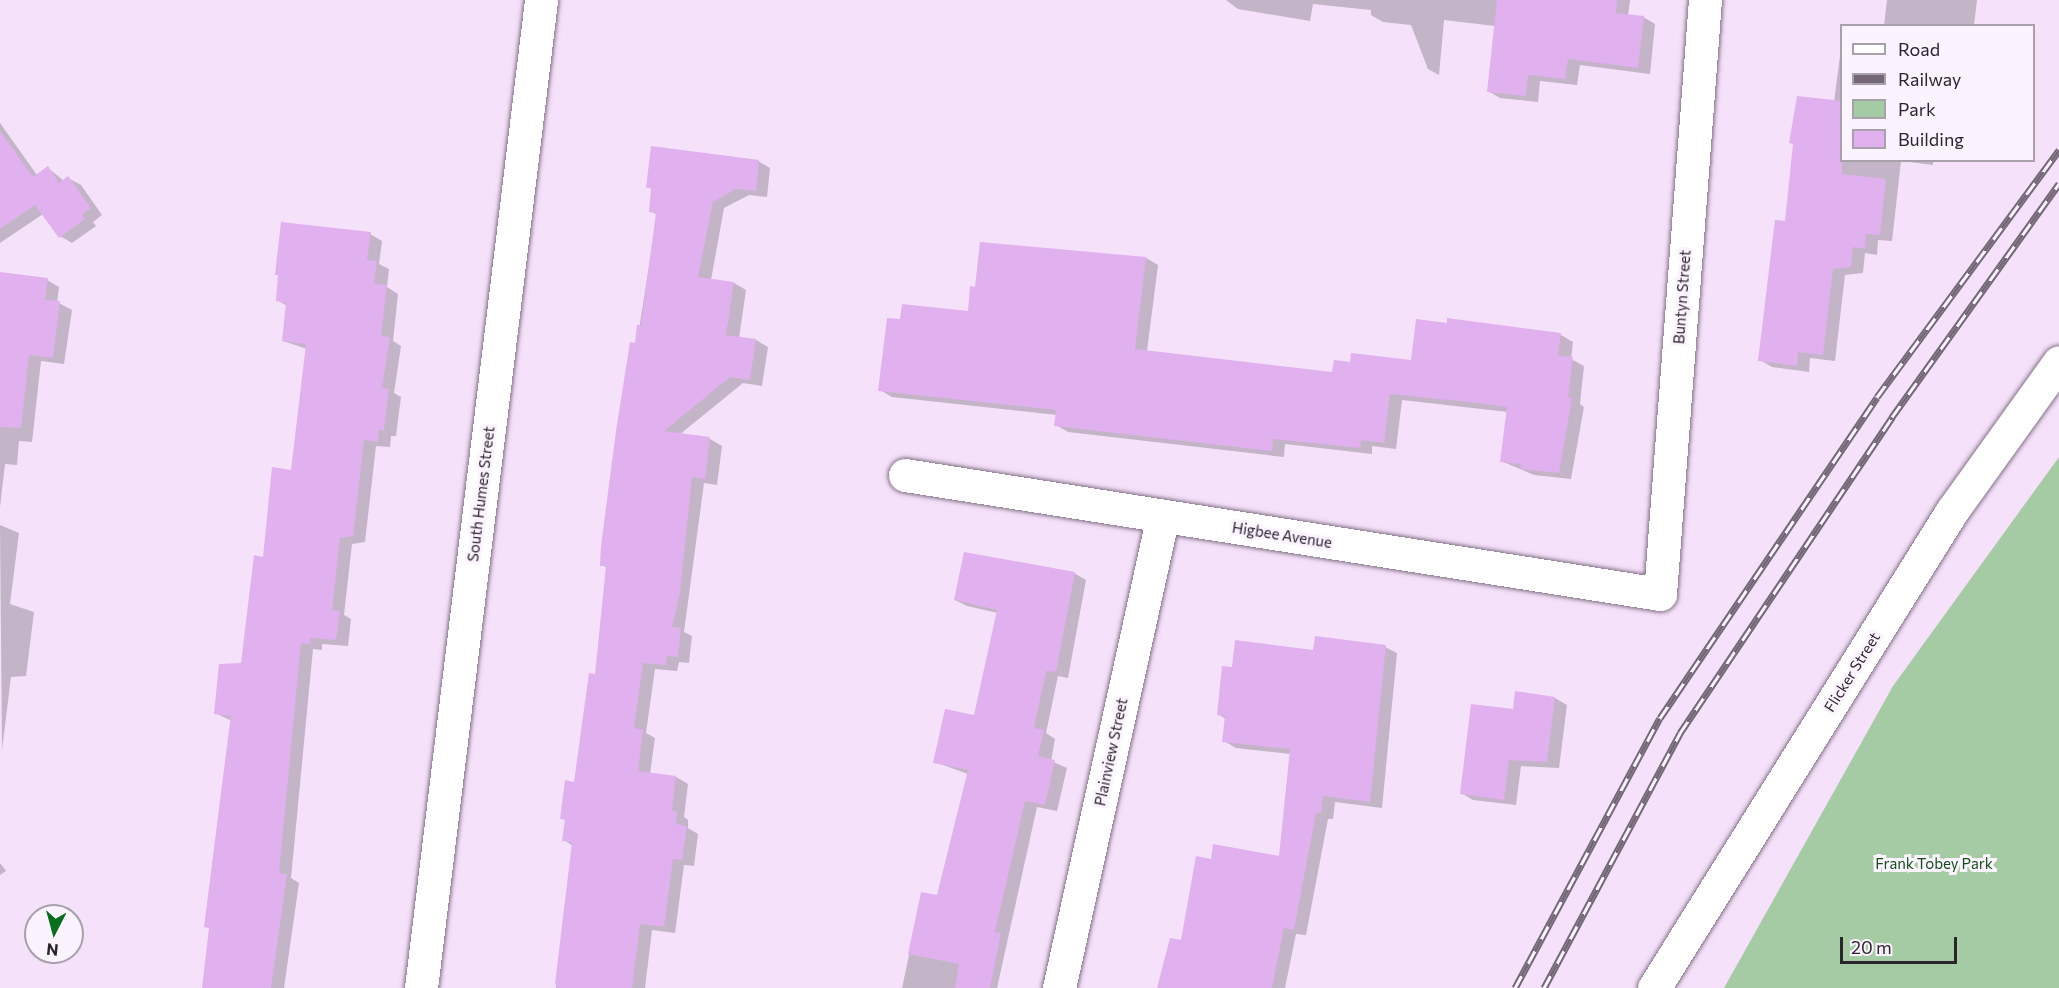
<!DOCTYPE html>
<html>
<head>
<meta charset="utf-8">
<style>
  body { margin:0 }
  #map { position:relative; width:2059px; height:988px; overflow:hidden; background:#f5e1fa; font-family:Commissioner,sans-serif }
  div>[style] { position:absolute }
  .green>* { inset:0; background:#a5cba5 }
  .shadow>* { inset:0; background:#0003 }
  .building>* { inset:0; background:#e1b0ee }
  .roads { filter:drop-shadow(0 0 2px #827186) drop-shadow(0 0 2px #827186) }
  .street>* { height:33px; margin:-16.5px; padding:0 16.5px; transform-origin:16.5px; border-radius:16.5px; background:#fff }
  .secondary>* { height:33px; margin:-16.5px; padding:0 16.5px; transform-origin:16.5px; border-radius:16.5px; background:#fff }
  .rail>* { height:7px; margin-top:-3.5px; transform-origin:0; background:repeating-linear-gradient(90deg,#fbf3fd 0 14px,#746877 0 28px); box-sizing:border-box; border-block:2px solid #746877 }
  span { translate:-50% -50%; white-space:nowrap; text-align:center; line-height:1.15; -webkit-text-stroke:6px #fbf3fd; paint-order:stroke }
  .street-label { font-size:15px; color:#2b242d }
  .park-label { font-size:15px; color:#114e19 }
  .legend { position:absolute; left:1840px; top:24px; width:195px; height:138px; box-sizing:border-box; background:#fbf3fd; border:2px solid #a8a0aa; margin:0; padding:8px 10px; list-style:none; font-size:18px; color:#2b242d }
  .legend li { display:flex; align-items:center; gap:12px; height:30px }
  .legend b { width:30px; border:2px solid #a8a0aa }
  .north { position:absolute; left:24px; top:904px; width:60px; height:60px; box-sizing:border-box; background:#fbf3fd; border:2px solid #a8a0aa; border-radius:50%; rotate:186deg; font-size:16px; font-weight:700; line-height:24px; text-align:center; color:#2b242d }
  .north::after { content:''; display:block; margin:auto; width:21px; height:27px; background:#086f1e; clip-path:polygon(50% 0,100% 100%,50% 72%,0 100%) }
  .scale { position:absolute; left:1840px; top:937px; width:117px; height:27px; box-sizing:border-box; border:3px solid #2b242d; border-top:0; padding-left:8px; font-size:18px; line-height:21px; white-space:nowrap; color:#2b242d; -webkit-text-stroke:4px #fbf3fd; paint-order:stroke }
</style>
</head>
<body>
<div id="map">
  <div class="green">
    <div style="clip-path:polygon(2059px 457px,2059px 988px,1724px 988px,1893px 686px)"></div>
  </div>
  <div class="shadow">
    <div style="clip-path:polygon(1226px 0,1630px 0,1628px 16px,1643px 17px,1655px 24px,1650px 74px,1580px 65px,1577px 85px,1540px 81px,1538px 102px,1500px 98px,1488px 91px,1495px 26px,1444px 20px,1439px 75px,1428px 69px,1411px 25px,1383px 22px,1371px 15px,1371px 10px,1313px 4px,1310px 21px,1238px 9px)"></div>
    <div style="clip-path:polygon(1887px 0,1977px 0,1974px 25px,1884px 26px)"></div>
    <div style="clip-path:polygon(1840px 56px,1842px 160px,1933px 160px,1933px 165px,1901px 161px,1892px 241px,1878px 240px,1877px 255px,1865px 253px,1863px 273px,1845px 275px,1835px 361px,1810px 358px,1809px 372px,1772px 367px,1760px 360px,1786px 222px,1794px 145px,1834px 102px)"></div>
    <div style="clip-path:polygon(0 123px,37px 175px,48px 168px,64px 181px,68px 178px,81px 185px,102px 215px,93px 222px,96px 226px,72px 243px,60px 236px,43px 214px,0 243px)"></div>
    <div style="clip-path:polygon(758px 161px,770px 168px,767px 197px,749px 195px,724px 208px,711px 280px,734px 283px,746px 290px,739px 338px,756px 340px,768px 347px,762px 386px,743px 383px,679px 435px,710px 439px,722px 446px,717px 485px,704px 483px,684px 632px,692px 636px,689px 663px,679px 662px,677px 671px,655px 669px,646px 733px,655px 738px,650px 774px,676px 777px,688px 784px,684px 817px,688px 820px,688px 828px,698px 834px,694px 866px,684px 865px,675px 933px,652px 930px,645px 988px,556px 988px,573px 846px,564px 840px,566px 821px,562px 818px,575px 783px,596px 675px,607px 568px,602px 565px,657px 215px,651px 211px,653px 190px,648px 187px)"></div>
    <div style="clip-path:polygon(370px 234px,382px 241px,379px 264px,389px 269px,387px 287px,398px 294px,393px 341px,401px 346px,394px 393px,401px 397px,396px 436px,391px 436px,390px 447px,376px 446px,365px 542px,352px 544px,344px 615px,351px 619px,348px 646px,322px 644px,322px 650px,313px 649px,291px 878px,299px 883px,284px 988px,203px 988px,210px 929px,206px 926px,232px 721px,215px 713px,243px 664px,264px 558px,292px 472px,307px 349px,283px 341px,287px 306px,277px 300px)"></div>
    <div style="clip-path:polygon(1146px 258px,1158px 265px,1147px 351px,1333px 374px,1351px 364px,1412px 362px,1561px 335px,1573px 342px,1571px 359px,1584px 366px,1580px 404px,1584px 407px,1571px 479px,1534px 475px,1501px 461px,1508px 412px,1402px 400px,1396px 449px,1372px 446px,1372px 454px,1285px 444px,1284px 457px,1068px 432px,1056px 425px,1057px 415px,892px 397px,880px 390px,902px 321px,969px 312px)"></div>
    <div style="clip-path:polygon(0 273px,47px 280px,59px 287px,57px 302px,72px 310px,64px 364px,41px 361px,32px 442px,19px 441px,17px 465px,5px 464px,0 507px)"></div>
    <div style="clip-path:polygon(0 525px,19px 533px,10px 604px,34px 612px,26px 676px,11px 677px,2px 750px)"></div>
    <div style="clip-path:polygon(1074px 573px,1086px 580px,1068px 678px,1058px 676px,1046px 733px,1055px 739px,1051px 761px,1067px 768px,1057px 811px,1037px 807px,997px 988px,902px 988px,922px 894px,938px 897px,968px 774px,935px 762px,975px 717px,998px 613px,967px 606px,955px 600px)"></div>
    <div style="clip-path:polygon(1385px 647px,1397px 653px,1382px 808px,1335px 802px,1333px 819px,1328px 819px,1306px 935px,1296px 934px,1285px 988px,1159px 988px,1183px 942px,1212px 861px,1280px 858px,1291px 754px,1236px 748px,1224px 741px,1226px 719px,1218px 714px,1233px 668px,1315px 651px)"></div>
    <div style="clip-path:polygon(1555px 698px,1567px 705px,1559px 768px,1521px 766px,1516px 805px,1473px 800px,1461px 793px,1514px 710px)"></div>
    <div style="clip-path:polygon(0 863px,6px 871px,0 875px)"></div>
  </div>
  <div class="building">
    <div style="clip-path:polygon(1497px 0,1617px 0,1616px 13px,1644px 16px,1638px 68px,1568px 59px,1565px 79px,1528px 75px,1526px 96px,1487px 92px)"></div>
    <div style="clip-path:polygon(1797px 96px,1842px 101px,1842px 174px,1886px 179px,1880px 235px,1866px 234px,1865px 249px,1853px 247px,1851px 267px,1833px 269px,1823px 355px,1798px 352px,1797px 366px,1758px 361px,1775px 220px,1785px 221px,1793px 144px,1789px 143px)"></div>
    <div style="clip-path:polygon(0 131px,33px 177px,48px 166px,59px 183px,68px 176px,91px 208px,82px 214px,85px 219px,59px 238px,35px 205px,0 229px)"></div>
    <div style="clip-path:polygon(651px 146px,759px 160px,756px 191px,736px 189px,713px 202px,698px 277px,734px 282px,726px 335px,756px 339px,750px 380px,730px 377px,664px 431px,710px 437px,705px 479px,692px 477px,680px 593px,672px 627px,681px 628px,678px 657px,667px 656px,666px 665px,643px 663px,634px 728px,643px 730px,638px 771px,676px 776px,672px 810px,677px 812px,676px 824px,687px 826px,682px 860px,673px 859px,664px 927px,640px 924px,632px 988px,559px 988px,555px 984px,572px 842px,562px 841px,565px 819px,560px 819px,565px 780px,574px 782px,589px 673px,595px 674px,606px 566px,600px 566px,601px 546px,616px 431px,630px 342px,635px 343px,637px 325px,641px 325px,656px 213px,649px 212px,651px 188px,646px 188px)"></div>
    <div style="clip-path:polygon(281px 222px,371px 232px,367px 260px,377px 261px,374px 284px,387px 285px,381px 336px,390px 337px,382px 388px,389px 389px,384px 430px,379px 430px,378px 442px,364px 440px,353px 536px,340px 538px,332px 610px,340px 611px,336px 640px,310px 638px,310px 644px,301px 643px,279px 873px,287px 874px,271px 988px,202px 988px,209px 928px,204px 927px,230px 722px,231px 716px,214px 714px,219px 664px,241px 663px,254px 555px,263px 557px,272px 467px,291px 470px,306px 344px,282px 341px,286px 303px,276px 301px,278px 275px,275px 275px)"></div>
    <div style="clip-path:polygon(980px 242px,1146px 257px,1135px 349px,1332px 372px,1334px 360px,1350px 362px,1351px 353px,1411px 360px,1416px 319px,1447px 323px,1447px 318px,1561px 333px,1558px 356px,1573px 357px,1568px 398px,1572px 398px,1559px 473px,1520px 469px,1521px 464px,1500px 462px,1507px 407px,1477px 403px,1390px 394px,1384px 443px,1361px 440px,1360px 448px,1273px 439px,1272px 451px,1054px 426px,1056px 410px,878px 391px,887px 318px,900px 319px,902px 304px,968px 311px,970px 286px,975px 287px)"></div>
    <div style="clip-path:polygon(0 272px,48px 278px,45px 300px,60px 301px,53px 358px,29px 355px,21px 428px,0 427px)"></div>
    <div style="clip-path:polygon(964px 552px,1075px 572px,1056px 672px,1046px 671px,1034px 728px,1044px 730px,1038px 756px,1055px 760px,1045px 805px,1025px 801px,995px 932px,1001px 933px,990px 988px,955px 988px,959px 964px,908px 954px,921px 892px,937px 895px,968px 770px,933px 763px,945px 709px,974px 715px,997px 610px,954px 600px)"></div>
    <div style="clip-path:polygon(1315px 636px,1386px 645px,1370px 802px,1323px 796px,1321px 813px,1316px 813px,1294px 930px,1284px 928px,1272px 988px,1157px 988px,1170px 938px,1181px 940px,1196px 856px,1211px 859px,1213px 844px,1279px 856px,1290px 749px,1222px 742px,1225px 716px,1217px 715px,1222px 666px,1232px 667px,1235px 640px,1313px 650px)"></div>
    <div style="clip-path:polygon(1515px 691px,1555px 697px,1547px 762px,1509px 760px,1504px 800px,1460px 794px,1471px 704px,1513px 709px)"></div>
  </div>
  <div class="roads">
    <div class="street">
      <div style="left:905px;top:475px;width:764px;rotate:8.96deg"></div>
      <div style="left:1660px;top:594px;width:596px;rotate:-85.67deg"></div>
      <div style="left:421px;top:988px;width:995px;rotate:-83.07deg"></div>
      <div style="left:1059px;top:988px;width:483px;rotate:-77.6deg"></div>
    </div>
    <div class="secondary">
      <div style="left:1654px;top:988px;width:562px;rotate:-58.01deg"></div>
      <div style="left:1952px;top:511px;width:183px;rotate:-54.3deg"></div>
    </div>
  </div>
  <div class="rail">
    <div style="left:1515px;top:988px;width:306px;rotate:-61.8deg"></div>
    <div style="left:1660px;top:718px;width:387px;rotate:-55.9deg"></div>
    <div style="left:1877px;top:397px;width:307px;rotate:-53.6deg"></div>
    <div style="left:1544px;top:988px;width:289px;rotate:-61.9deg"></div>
    <div style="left:1680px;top:733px;width:381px;rotate:-56.1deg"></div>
    <div style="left:1892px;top:417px;width:287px;rotate:-54.4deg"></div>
  </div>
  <div class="street-label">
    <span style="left:1682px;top:297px;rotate:-86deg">Buntyn Street</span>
    <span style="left:481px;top:494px;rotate:-83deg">South Humes Street</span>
    <span style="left:1282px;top:535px;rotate:9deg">Higbee Avenue</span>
    <span style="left:1852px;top:672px;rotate:-58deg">Flicker Street</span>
    <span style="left:1111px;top:752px;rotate:-78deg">Plainview Street</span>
  </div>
  <div class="park-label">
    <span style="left:1934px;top:864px">Frank Tobey Park</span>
  </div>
  <ul class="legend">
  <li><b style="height:8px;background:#fff"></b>Road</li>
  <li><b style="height:8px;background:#746877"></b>Railway</li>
  <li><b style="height:16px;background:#a5cba5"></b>Park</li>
  <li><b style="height:16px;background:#e1b0ee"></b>Building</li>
  </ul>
  <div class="north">N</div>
  <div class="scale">20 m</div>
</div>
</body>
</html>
